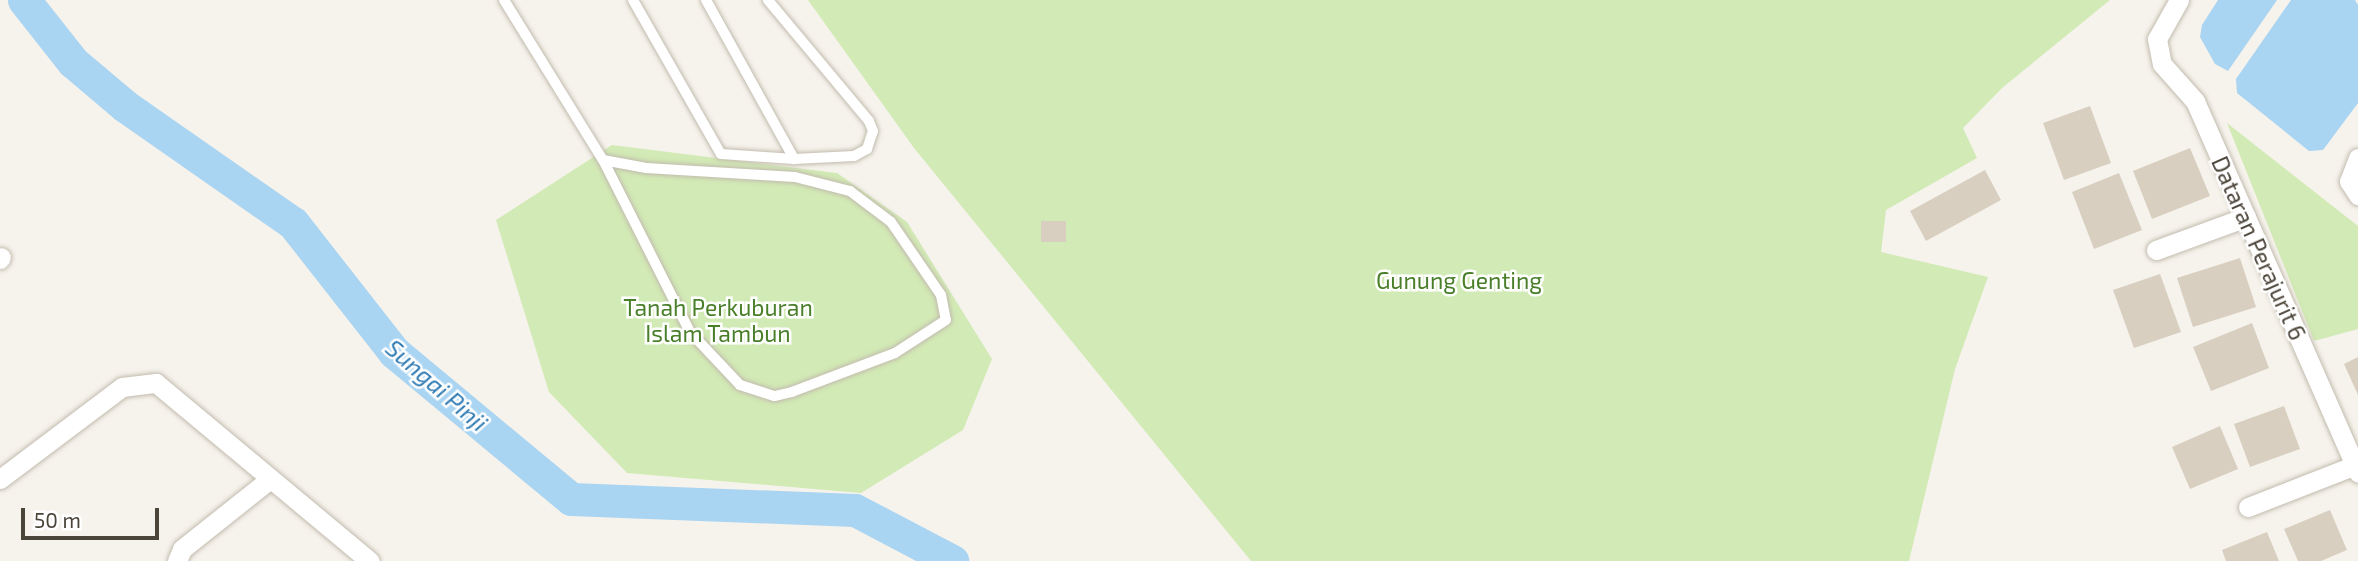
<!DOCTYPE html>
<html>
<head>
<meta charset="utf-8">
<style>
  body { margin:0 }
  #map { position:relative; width:2358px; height:561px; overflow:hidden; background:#f6f3ec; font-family:"Exo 2",sans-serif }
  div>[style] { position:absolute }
  .green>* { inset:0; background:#d2eab5 }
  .water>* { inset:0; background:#a9d4f2 }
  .river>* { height:33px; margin:-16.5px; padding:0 16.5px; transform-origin:16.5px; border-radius:16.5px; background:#a9d4f2 }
  .building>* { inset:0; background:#d8cfc1 }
  .roads { filter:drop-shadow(0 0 2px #c2bbae) drop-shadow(0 0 2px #c2bbae) }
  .lane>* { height:10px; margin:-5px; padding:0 5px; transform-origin:5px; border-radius:5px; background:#fff }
  .street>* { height:19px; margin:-9.5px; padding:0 9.5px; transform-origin:9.5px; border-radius:9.5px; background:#fff }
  span { translate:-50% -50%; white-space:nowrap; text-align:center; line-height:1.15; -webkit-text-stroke:5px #fff; paint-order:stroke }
  .street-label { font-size:23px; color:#4b4439 }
  .park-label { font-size:23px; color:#4a7f2a }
  .water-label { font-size:24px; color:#2e7ab2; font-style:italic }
  .scale { position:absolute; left:21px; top:508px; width:138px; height:32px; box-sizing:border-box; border:4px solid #4b4439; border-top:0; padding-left:9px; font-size:21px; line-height:24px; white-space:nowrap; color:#4b4439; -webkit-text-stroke:5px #fff; paint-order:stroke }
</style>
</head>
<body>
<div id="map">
  <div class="green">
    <div style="clip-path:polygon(808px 0,2110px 0,2002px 88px,1963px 128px,1977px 158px,1886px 210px,1881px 252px,1988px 277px,1955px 369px,1909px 561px,1251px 561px,914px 148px)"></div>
    <div style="clip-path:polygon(2227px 123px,2358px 226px,2358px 329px,2314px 341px)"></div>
    <div style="clip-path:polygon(612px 145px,837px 173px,907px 222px,992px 359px,963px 430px,861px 493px,627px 473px,549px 392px,496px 220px)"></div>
  </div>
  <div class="water">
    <div style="clip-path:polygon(2218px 0,2277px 0,2228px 71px,2215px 64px,2200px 37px,2202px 25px)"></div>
    <div style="clip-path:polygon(2291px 0,2355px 0,2358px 5px,2358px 103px,2323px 150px,2309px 151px,2237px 93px,2236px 79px)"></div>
  </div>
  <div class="river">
    <div style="left:24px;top:0;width:79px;rotate:51.7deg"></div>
    <div style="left:73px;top:62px;width:68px;rotate:40.2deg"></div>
    <div style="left:125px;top:106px;width:205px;rotate:34.9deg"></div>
    <div style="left:293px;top:223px;width:164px;rotate:51.9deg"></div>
    <div style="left:394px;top:352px;width:230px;rotate:39.7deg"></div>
    <div style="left:571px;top:499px;width:284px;rotate:2.2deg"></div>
    <div style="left:855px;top:510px;width:110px;rotate:27.7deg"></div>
  </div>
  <div class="building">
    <div style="clip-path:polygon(2090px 106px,2111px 163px,2064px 180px,2043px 123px)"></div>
    <div style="clip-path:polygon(2190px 148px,2210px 196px,2152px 219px,2133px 171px)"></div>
    <div style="clip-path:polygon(1985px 170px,2001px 200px,1926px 241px,1910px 211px)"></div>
    <div style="clip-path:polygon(2119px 173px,2142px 230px,2094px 249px,2072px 192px)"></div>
    <div style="clip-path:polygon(1041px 221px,1066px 221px,1066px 242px,1041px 242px)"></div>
    <div style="clip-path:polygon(2240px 258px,2256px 307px,2193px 327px,2177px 278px)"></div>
    <div style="clip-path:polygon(2160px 274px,2181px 332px,2134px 348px,2113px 290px)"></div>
    <div style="clip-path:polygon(2252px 323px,2269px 368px,2211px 391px,2193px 347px)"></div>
    <div style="clip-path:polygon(2358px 357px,2358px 395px,2344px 364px)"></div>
    <div style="clip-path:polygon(2284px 406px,2300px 449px,2250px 467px,2234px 424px)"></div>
    <div style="clip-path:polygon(2220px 426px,2238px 469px,2190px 489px,2172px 447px)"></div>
    <div style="clip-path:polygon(2330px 510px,2347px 550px,2321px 561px,2298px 561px,2284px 529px)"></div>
    <div style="clip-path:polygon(2267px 532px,2279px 561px,2226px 561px,2222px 550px)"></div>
  </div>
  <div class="roads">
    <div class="lane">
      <div style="left:504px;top:0;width:188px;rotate:58.3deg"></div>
      <div style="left:603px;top:160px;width:44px;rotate:10.5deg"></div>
      <div style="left:646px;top:168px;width:149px;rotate:3.5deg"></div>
      <div style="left:795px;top:177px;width:57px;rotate:14.3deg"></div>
      <div style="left:850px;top:191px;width:51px;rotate:37.1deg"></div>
      <div style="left:891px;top:222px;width:88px;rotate:55.6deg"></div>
      <div style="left:941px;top:295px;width:25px;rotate:79deg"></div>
      <div style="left:946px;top:320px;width:61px;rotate:147.1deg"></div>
      <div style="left:895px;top:353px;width:110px;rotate:159.3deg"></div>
      <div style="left:792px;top:392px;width:18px;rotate:167deg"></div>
      <div style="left:774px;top:396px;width:36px;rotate:-162deg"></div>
      <div style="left:740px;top:385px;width:73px;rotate:-133.3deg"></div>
      <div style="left:690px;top:332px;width:193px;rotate:-116.8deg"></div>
      <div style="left:633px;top:0;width:177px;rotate:60.3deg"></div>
      <div style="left:721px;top:154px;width:73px;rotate:3.9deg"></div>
      <div style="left:794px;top:159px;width:60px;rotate:-2.9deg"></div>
      <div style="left:854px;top:156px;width:15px;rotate:-28deg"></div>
      <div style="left:867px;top:149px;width:19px;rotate:-72deg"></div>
      <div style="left:873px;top:131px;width:11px;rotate:-112deg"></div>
      <div style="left:869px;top:121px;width:158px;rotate:-129.9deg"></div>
      <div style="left:706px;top:0;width:182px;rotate:61deg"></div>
    </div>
    <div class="street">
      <div style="left:2179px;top:0;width:45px;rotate:119.4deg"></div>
      <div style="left:2157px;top:39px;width:25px;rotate:79deg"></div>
      <div style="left:2162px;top:64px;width:50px;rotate:48.3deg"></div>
      <div style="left:2195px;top:101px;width:406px;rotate:66.3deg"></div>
      <div style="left:2358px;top:158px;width:25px;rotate:111deg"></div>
      <div style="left:2349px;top:181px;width:17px;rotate:57deg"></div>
      <div style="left:2156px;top:250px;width:96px;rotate:-20.1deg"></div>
      <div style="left:0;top:259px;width:2px;rotate:-63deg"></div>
      <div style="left:0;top:479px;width:153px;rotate:-37deg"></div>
      <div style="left:122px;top:387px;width:34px;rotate:-7deg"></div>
      <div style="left:156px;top:383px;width:278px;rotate:39.8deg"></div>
      <div style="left:2248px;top:507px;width:115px;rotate:-21.4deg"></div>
      <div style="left:177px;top:561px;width:13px;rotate:-67deg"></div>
      <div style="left:182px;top:549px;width:112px;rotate:-38.5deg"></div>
    </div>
  </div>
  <div class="street-label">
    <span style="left:2259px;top:248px;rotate:66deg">Dataran Perajurit 6</span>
  </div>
  <div class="park-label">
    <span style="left:1459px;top:280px">Gunung Genting</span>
    <span style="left:718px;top:320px">Tanah Perkuburan<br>Islam Tambun</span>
  </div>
  <div class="water-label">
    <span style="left:437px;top:385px;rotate:41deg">Sungai Pinji</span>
  </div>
  <div class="scale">50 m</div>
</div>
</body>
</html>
